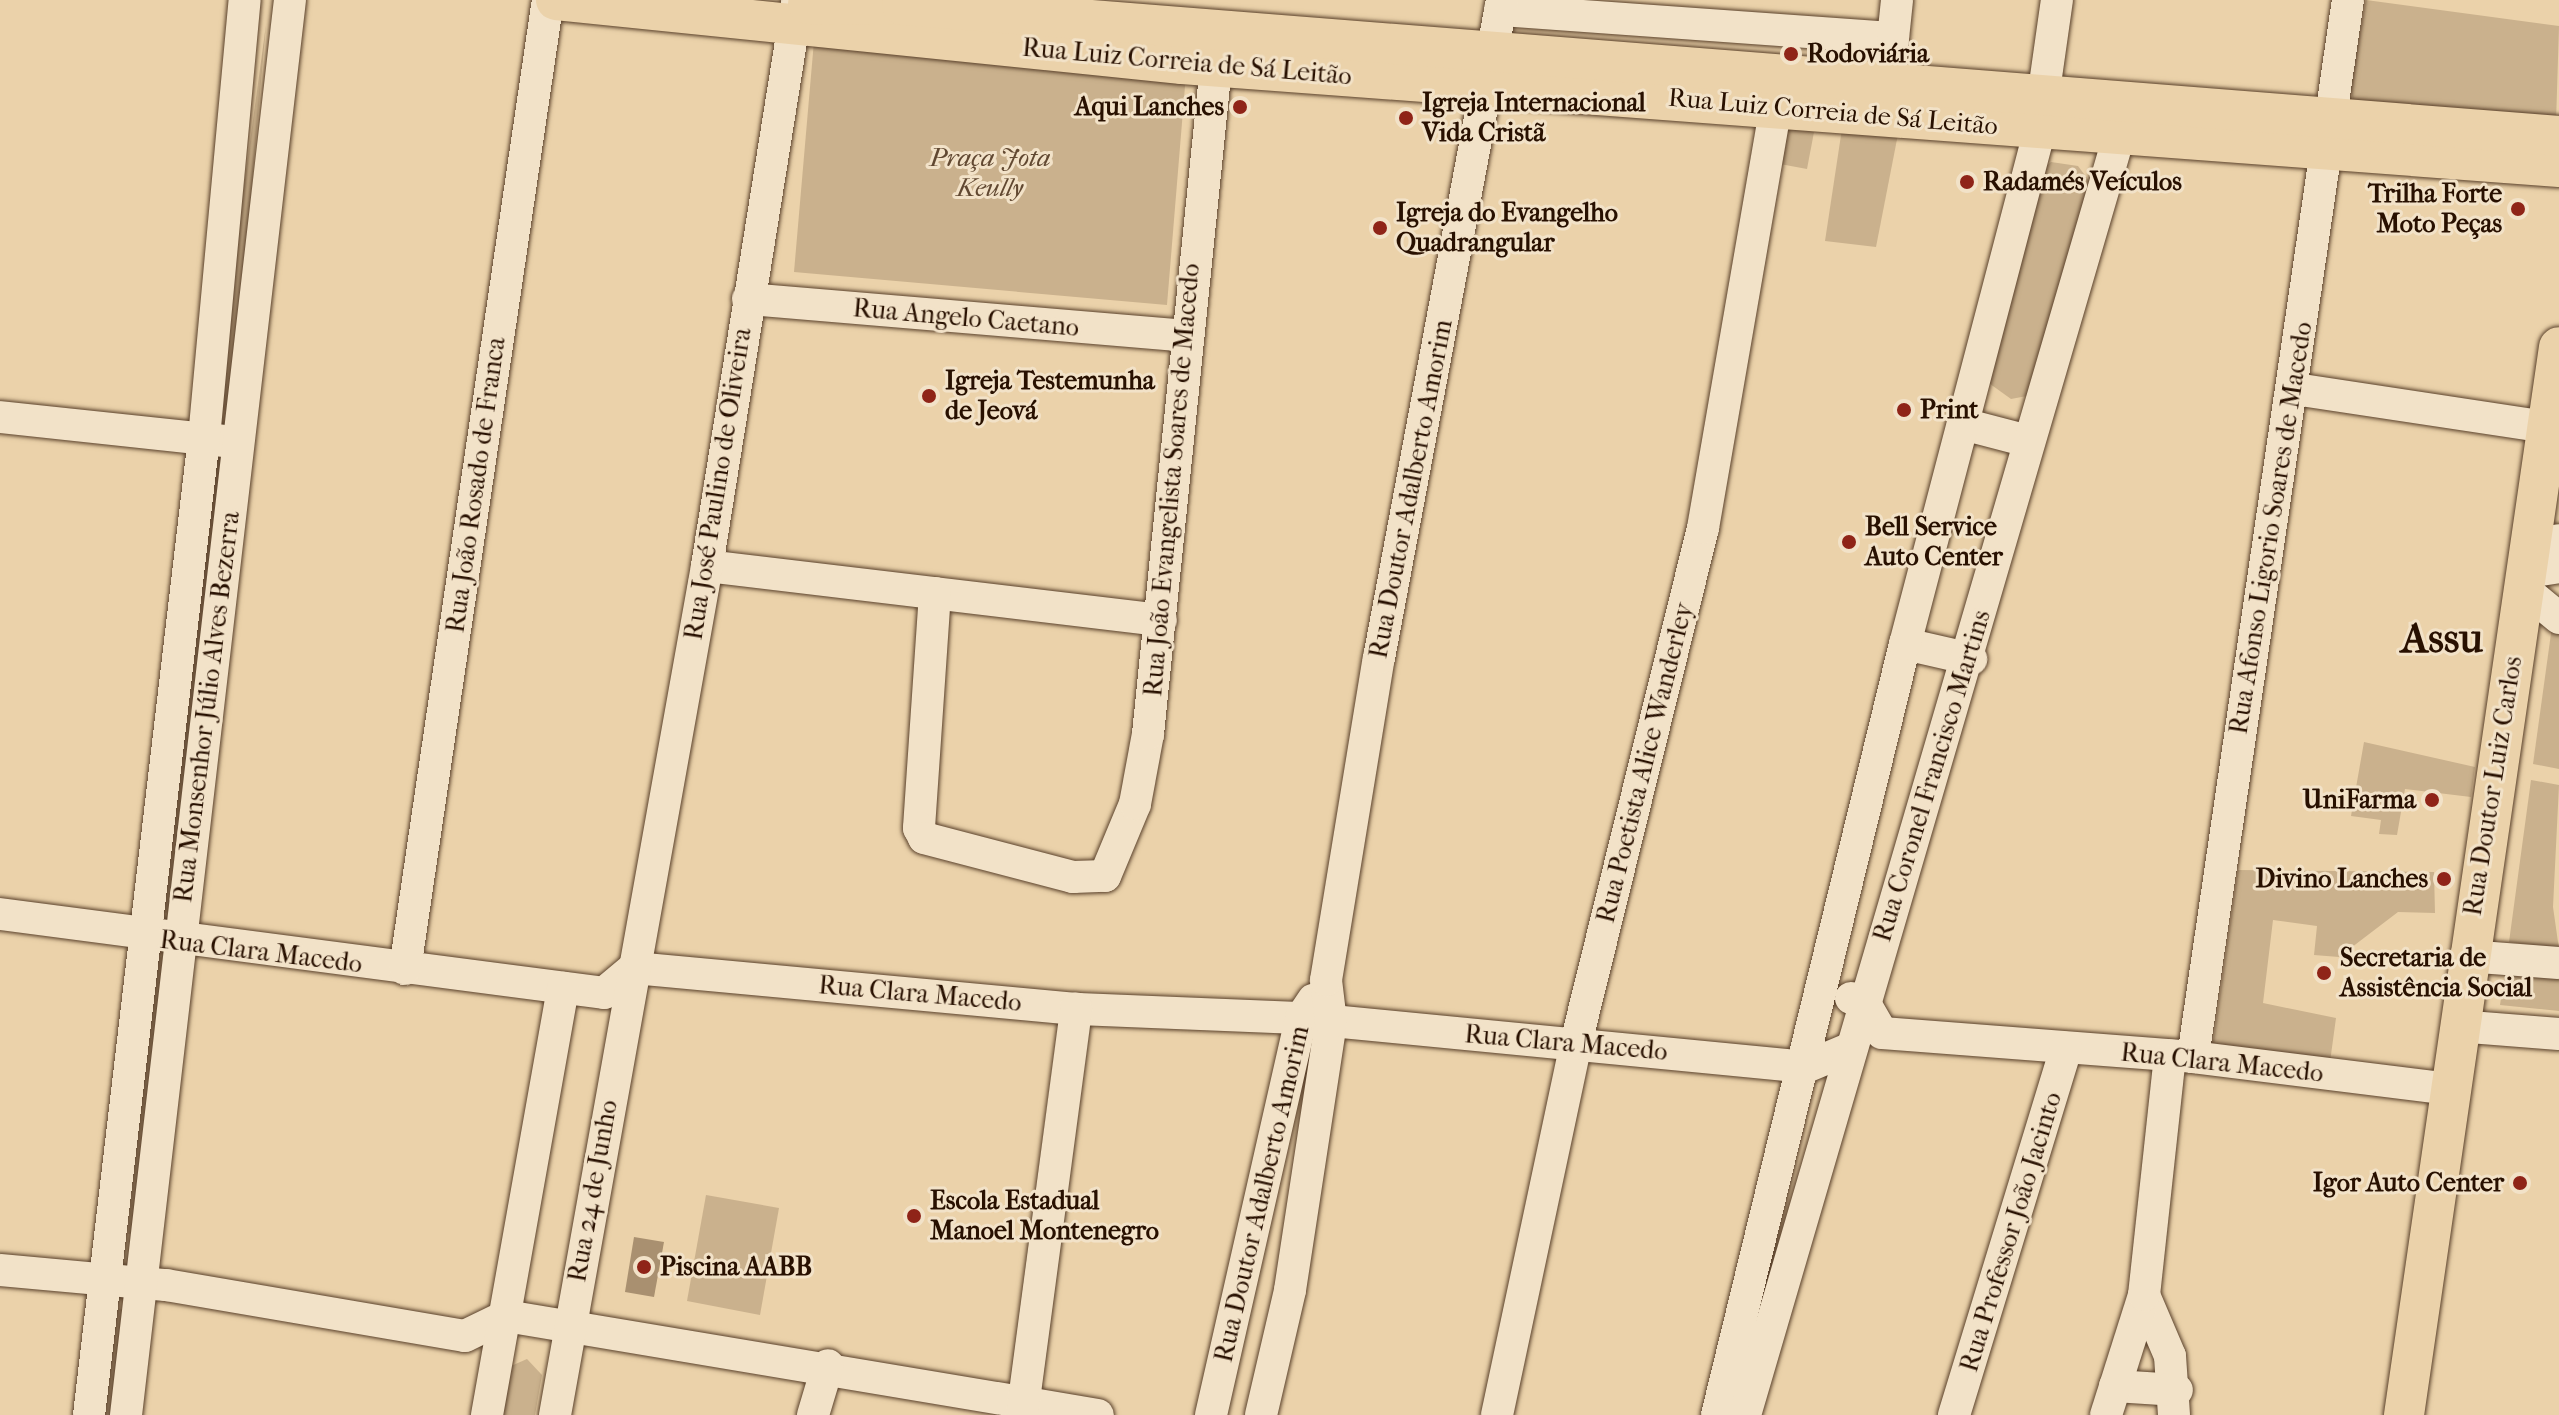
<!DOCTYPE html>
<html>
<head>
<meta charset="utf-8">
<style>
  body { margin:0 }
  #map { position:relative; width:2559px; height:1415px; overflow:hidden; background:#ebd2aa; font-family:"IM FELL French Canon",serif }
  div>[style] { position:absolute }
  .green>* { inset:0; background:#cab18d }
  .water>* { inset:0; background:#a99070 }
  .roads { filter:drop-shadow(0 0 2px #59402a) drop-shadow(0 0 2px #59402a) }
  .minor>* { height:32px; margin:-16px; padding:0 16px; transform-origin:16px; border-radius:16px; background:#f2e2c8 }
  .major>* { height:40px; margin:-20px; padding:0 20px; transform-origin:20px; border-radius:20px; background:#ebd2aa }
  .dots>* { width:22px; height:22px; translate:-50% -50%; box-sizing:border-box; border:4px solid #f2e2c8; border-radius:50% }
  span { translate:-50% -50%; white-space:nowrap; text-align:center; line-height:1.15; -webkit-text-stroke:6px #f2e2c8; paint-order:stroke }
  .poi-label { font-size:26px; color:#281000; font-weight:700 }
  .left { translate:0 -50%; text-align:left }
  .right { translate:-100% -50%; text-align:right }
  .street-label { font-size:26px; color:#281000 }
  .park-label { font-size:26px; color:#614831; font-style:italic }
  .town-label { font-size:42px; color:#281000; font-weight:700 }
</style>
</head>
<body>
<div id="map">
  <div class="green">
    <div style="clip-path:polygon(2366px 0,2559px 26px,2556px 122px,2355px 105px,2350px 89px)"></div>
    <div style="clip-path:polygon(266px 25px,232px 410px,226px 411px,214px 405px)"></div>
    <div style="clip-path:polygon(814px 41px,1186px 74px,1167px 305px,794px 272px)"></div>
    <div style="clip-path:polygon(1843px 122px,1899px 129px,1876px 247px,1825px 241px)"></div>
    <div style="clip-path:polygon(1786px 126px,1814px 132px,1807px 169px,1780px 164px)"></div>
    <div style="clip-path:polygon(2051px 162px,2078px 166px,2090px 182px,2032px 395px,2011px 399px,1986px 381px,2042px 170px)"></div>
    <div style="clip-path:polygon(218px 455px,224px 458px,172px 911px,166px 913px,160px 911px)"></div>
    <div style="clip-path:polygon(2553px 619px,2559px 622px,2559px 769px,2533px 764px)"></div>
    <div style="clip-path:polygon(2364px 742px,2475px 767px,2471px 797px,2405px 789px,2397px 835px,2379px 834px,2381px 820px,2351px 816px)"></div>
    <div style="clip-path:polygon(2531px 780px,2559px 785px,2553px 907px,2559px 949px,2509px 942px)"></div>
    <div style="clip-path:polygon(2238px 870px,2434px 872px,2435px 913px,2398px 912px,2339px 957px,2314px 955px,2317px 926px,2273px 920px,2263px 1003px,2336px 1018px,2330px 1062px,2212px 1050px)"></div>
    <div style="clip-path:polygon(156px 955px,166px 959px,135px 1233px,128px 1234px)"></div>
    <div style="clip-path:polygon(2507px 959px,2559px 967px,2559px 1011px,2500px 1005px)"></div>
    <div style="clip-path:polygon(706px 1195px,779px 1208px,760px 1315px,687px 1301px)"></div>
    <div style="clip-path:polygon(118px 1308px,124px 1310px,116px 1415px,98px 1415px)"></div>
    <div style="clip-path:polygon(527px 1359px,542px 1375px,535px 1415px,501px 1415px,511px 1366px)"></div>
  </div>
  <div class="water">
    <div style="clip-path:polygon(634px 1237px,664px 1242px,654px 1297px,625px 1292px)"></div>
  </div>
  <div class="roads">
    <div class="minor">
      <div style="left:1500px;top:10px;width:394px;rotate:4.1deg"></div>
      <div style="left:1888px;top:86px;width:86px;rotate:-84deg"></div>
      <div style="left:2043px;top:98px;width:99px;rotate:-81.9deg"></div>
      <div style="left:748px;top:299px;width:439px;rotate:4.8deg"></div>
      <div style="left:2295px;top:389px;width:255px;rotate:8.6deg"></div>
      <div style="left:0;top:417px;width:224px;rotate:6.1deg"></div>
      <div style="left:1963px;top:424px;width:67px;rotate:14.7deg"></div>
      <div style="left:2532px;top:545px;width:27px;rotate:-10deg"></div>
      <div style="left:707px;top:566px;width:457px;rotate:6.8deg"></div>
      <div style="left:2528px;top:572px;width:31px;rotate:-9deg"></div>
      <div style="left:2525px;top:590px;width:44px;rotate:39.5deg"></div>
      <div style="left:935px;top:593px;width:236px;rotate:93.9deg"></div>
      <div style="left:919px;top:828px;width:11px;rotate:63deg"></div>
      <div style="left:924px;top:838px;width:154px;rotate:14.7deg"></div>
      <div style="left:1073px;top:877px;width:32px;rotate:-2deg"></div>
      <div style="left:1105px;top:876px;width:78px;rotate:-67.4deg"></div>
      <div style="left:1135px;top:804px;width:71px;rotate:-79.5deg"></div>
      <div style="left:1148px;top:734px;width:671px;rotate:-84.19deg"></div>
      <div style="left:1905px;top:644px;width:68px;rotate:12.8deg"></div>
      <div style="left:0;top:914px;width:609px;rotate:7.45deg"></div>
      <div style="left:604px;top:993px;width:39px;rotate:-40deg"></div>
      <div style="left:634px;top:968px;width:444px;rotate:5.3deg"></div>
      <div style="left:1076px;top:1009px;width:225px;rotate:2.3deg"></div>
      <div style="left:1301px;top:1018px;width:507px;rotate:5.54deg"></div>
      <div style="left:1806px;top:1067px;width:47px;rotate:-22.7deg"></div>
      <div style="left:2466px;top:956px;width:93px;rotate:4.3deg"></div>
      <div style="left:405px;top:969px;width:979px;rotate:-81.61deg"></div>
      <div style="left:1851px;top:998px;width:12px;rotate:9deg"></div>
      <div style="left:1863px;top:1000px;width:38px;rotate:60deg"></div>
      <div style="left:1882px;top:1033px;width:312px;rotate:4.4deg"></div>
      <div style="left:2193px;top:1057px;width:258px;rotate:7.1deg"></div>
      <div style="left:2457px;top:1026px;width:102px;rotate:4.5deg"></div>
      <div style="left:2193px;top:1057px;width:1068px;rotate:-81.66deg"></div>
      <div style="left:0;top:1270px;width:167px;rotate:5.2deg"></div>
      <div style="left:166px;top:1285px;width:303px;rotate:9.7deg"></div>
      <div style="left:465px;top:1336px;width:46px;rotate:-26deg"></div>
      <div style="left:506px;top:1316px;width:600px;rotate:9.49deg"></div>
      <div style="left:2144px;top:1295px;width:66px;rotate:66.9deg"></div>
      <div style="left:2170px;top:1356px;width:59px;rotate:86.1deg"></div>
      <div style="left:2115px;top:1386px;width:62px;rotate:3.7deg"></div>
      <div style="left:89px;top:1415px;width:984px;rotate:-83.29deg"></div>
      <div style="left:204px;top:438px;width:440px;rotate:-84.7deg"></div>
      <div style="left:126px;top:1415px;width:1424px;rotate:-83.39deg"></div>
      <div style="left:487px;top:1415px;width:434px;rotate:-79.9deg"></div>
      <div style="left:555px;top:1415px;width:862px;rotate:-79.85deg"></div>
      <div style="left:707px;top:566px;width:569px;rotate:-80.9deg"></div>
      <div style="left:813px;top:1415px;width:52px;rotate:-73.3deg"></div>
      <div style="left:1022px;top:1415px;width:410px;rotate:-82.4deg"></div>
      <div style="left:1211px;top:1415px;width:407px;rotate:-77.2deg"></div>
      <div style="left:1301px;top:1018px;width:22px;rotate:-56deg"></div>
      <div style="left:1261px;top:1415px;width:128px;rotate:-76.9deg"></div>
      <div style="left:1290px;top:1290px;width:271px;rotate:-81.3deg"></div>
      <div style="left:1331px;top:1022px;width:42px;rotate:-96.8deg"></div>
      <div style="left:1326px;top:980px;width:326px;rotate:-80.7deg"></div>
      <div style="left:1379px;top:658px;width:669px;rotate:-79.41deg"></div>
      <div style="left:1497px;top:1415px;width:380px;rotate:-78deg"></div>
      <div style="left:1576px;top:1043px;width:530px;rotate:-76.15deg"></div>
      <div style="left:1703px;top:528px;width:427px;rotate:-80.2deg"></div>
      <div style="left:1717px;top:1415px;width:794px;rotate:-76.3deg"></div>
      <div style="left:1905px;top:644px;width:532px;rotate:-75.31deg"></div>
      <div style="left:1745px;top:1415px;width:1333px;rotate:-73.7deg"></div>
      <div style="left:1954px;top:1415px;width:384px;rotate:-73deg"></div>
      <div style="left:2106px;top:1415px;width:126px;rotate:-72.4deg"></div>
      <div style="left:2144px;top:1295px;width:241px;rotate:-83.8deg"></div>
    </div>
    <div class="major">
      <div style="left:556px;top:0;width:629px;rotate:5.84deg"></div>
      <div style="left:1182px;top:64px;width:1381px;rotate:4.28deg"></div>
      <div style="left:808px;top:4px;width:94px;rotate:0.6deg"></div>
      <div style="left:902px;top:5px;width:1662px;rotate:4.52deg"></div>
      <div style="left:2404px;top:1415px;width:1079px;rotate:-81.74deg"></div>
    </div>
  </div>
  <div class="dots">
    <div style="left:1791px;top:54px;background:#8f2418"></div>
    <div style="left:1240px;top:107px;background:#8f2418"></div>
    <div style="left:1406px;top:118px;background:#8f2418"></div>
    <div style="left:1967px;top:182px;background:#8f2418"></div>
    <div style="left:2518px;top:209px;background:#8f2418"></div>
    <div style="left:1380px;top:228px;background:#8f2418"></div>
    <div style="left:929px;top:396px;background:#8f2418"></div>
    <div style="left:1904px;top:410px;background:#8f2418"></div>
    <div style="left:1849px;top:542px;background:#8f2418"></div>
    <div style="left:2432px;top:800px;background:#8f2418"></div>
    <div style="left:2444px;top:879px;background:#8f2418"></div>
    <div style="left:2324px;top:973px;background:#8f2418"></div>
    <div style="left:2520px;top:1183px;background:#8f2418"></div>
    <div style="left:914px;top:1216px;background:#8f2418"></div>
    <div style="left:644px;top:1267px;background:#8f2418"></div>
  </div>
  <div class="poi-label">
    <span class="left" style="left:1807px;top:54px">Rodoviária</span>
    <span class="left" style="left:1422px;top:118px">Igreja Internacional<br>Vida Cristã</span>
    <span class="right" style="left:1224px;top:107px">Aqui Lanches</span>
    <span class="left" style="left:1983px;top:182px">Radamés Veículos</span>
    <span class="right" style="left:2502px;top:209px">Trilha Forte<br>Moto Peças</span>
    <span class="left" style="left:1396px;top:228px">Igreja do Evangelho<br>Quadrangular</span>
    <span class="left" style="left:945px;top:396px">Igreja Testemunha<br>de Jeová</span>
    <span class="left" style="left:1920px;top:410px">Print</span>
    <span class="left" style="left:1865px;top:542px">Bell Service<br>Auto Center</span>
    <span class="right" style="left:2416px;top:800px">UniFarma</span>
    <span class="right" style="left:2428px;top:879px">Divino Lanches</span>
    <span class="left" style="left:2340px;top:973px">Secretaria de<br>Assistência Social</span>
    <span class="right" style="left:2504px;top:1183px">Igor Auto Center</span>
    <span class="left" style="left:930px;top:1216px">Escola Estadual<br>Manoel Montenegro</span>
    <span class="left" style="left:660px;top:1267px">Piscina AABB</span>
  </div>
  <div class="street-label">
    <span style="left:1187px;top:62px;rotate:5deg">Rua Luiz Correia de Sá Leitão</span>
    <span style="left:1833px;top:112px;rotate:5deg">Rua Luiz Correia de Sá Leitão</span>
    <span style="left:966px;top:318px;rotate:5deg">Rua Angelo Caetano</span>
    <span style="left:1172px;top:480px;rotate:-85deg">Rua João Evangelista Soares de Macedo</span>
    <span style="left:718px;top:484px;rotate:-81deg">Rua José Paulino de Oliveira</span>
    <span style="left:476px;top:485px;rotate:-82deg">Rua João Rosado de Franca</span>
    <span style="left:1411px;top:489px;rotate:-79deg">Rua Doutor Adalberto Amorim</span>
    <span style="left:2271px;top:528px;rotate:-81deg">Rua Afonso Ligorio Soares de Macedo</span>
    <span style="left:207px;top:707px;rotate:-83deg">Rua Monsenhor Júlio Alves Bezerra</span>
    <span style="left:1645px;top:763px;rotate:-76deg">Rua Poetista Alice Wanderley</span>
    <span style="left:1932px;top:776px;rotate:-73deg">Rua Coronel Francisco Martins</span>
    <span style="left:2493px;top:786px;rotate:-81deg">Rua Doutor Luiz Carlos</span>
    <span style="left:261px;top:952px;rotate:7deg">Rua Clara Macedo</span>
    <span style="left:920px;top:994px;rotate:5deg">Rua Clara Macedo</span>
    <span style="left:1566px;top:1043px;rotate:5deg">Rua Clara Macedo</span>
    <span style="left:2222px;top:1063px;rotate:6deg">Rua Clara Macedo</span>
    <span style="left:593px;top:1191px;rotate:-80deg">Rua 24 de Junho</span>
    <span style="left:1262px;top:1194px;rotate:-77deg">Rua Doutor Adalberto Amorim</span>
    <span style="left:2011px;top:1232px;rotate:-73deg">Rua Professor João Jacinto</span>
  </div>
  <div class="park-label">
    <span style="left:990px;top:173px">Praça Jota<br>Keully</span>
  </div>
  <div class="town-label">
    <span style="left:2442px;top:639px">Assu</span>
  </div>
</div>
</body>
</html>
